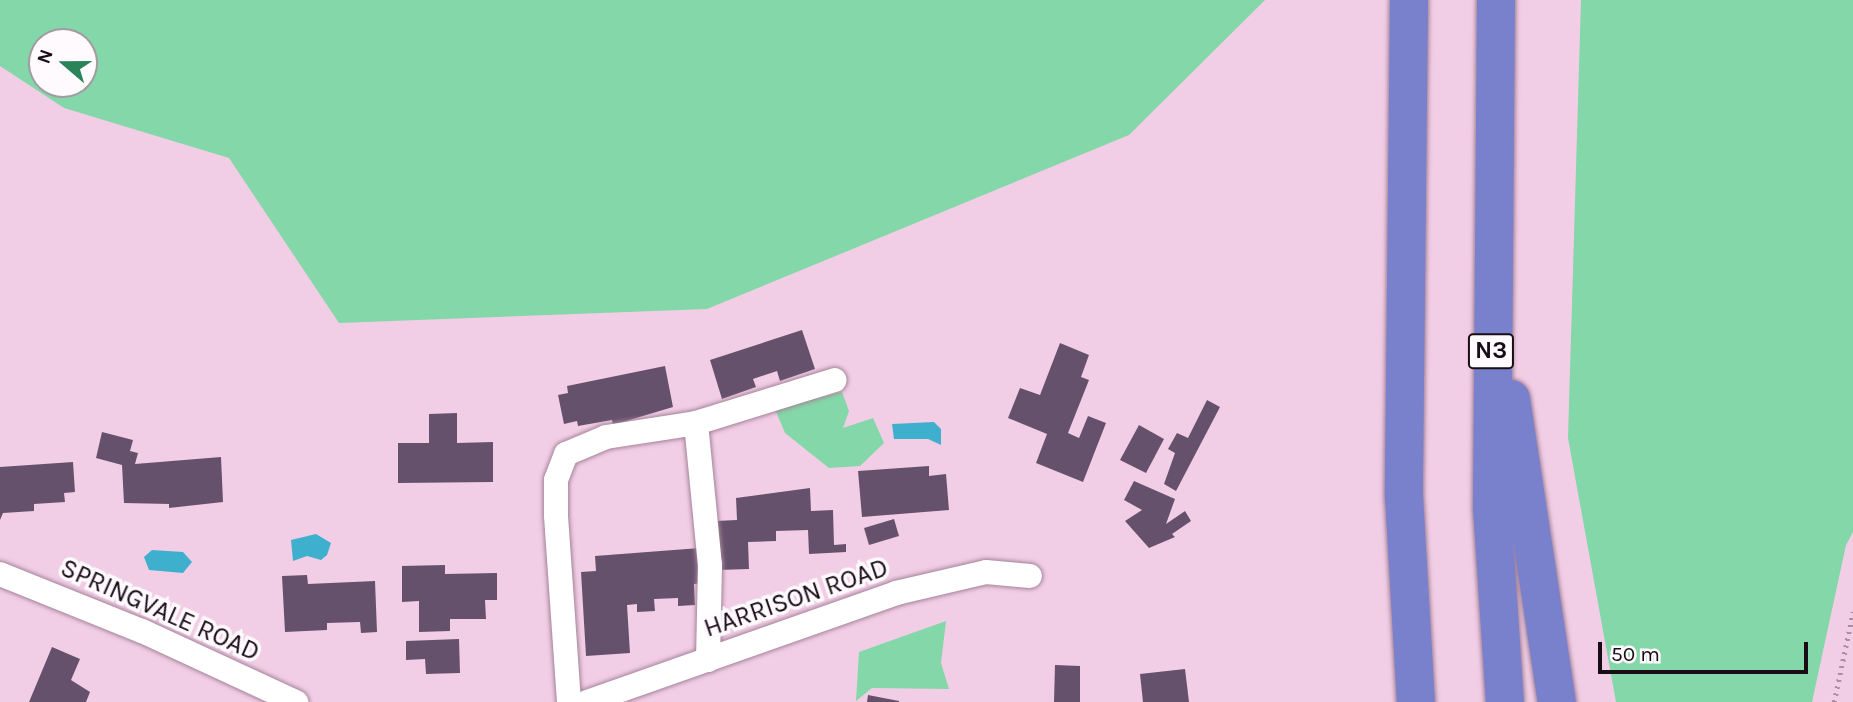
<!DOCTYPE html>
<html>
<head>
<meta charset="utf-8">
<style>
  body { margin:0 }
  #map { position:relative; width:1853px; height:702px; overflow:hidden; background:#f2cee6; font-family:Karla,sans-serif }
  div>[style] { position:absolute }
  .green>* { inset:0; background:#83d7a8 }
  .water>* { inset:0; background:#3eb0ce }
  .building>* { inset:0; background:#66516d }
  .path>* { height:4.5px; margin-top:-2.25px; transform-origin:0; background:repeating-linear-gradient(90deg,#aa8ea1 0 2px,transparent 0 7px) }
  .roads { filter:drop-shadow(0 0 2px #a48399) drop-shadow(0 0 2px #a48399) }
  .minor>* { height:24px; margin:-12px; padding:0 12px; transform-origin:12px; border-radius:12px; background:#fff }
  .motorway>* { height:38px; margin:-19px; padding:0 19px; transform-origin:19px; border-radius:19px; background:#7981cd }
  span { translate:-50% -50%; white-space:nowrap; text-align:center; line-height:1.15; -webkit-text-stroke:7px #fefafd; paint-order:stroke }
  .shield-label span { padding:2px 5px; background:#fefafd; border:2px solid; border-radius:5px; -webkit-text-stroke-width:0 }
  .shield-label { font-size:24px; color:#180c15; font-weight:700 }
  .street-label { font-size:26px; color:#180c15 }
  .north { position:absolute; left:28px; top:28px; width:70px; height:70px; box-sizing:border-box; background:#fefafd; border:2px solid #a29ba0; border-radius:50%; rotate:290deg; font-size:19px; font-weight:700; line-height:28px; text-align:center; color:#180c15 }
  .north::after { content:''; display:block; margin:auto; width:24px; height:32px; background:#2b8459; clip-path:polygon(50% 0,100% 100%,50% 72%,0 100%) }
  .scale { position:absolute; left:1598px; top:642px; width:210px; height:32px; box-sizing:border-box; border:4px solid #180c15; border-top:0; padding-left:9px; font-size:21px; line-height:24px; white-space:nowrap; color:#180c15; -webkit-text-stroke:5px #fefafd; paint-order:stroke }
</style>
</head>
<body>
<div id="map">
  <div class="green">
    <div style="clip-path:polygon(evenodd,0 0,1265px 0,1129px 135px,707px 309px,339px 323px,229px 158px,64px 108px,0 66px,0 0,42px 42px,84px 42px,84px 84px,42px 84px,42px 42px)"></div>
    <div style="clip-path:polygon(1581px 0,1853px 0,1853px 532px,1846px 545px,1812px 702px,1616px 702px,1568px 438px)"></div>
    <div style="clip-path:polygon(842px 392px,849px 411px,843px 428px,873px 418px,884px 443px,860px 466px,829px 468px,785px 433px,775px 409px)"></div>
    <div style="clip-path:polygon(946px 621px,941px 663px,949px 689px,872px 688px,856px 701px,859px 652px)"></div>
  </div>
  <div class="water">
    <div style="clip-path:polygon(934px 422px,941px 429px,941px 445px,928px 439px,894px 439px,892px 424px)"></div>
    <div style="clip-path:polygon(316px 534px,331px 543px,327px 555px,321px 560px,307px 556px,293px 561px,291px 540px)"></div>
    <div style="clip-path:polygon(152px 550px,183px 552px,192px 562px,183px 573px,149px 570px,144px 557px)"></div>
  </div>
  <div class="building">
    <div style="clip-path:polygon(802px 330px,815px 369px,780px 381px,777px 371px,753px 379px,756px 387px,722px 399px,710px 360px)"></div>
    <div style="clip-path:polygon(1060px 343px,1089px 355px,1081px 377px,1089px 380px,1068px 433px,1079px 438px,1088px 416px,1106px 423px,1083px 482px,1036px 463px,1047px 434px,1008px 418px,1020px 388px,1040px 395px)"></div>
    <div style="clip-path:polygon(665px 366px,673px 407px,613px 425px,612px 420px,578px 426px,577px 421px,564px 424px,558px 395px,568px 393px,567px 386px)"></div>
    <div style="clip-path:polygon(1207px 400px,1220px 407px,1176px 491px,1164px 484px,1175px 453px,1168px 449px,1177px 433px,1188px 438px)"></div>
    <div style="clip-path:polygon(457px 413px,457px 443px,493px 442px,493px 482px,398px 483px,398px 443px,429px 443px,429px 414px)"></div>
    <div style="clip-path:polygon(1139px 425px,1164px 439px,1146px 473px,1120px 460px)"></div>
    <div style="clip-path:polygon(102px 432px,133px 440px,130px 451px,138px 453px,135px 464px,221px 457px,223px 502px,169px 508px,169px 504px,124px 503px,122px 465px,96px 458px)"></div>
    <div style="clip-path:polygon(73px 462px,75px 492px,64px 493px,65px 502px,34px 504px,34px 511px,3px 513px,0 520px,0 467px)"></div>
    <div style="clip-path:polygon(929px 466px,929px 476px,946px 474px,949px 510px,862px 517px,858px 471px)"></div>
    <div style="clip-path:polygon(1134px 481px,1175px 499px,1166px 524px,1185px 511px,1191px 521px,1172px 534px,1175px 537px,1149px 548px,1125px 521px,1142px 510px,1124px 500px)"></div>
    <div style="clip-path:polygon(810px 488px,811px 511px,833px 510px,834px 545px,846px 544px,846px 552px,809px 554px,808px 530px,776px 531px,776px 541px,748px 542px,749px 569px,718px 570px,716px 521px,737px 520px,736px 498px)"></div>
    <div style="clip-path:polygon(894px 519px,899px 536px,869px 545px,864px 528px)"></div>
    <div style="clip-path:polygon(700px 548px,702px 583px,694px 584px,695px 605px,678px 606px,678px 598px,654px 599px,655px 611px,637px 612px,637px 604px,627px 605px,630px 653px,586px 656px,581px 572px,596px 571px,595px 556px)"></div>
    <div style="clip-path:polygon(445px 565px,445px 574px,497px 573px,497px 600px,485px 600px,486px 619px,450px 619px,450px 631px,419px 632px,419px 601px,402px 602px,402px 566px)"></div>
    <div style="clip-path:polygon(307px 575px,308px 584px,375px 581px,377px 632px,361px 633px,360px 622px,327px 623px,327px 630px,285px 632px,282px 576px)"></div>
    <div style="clip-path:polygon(459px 639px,460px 673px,426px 674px,425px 659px,406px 660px,406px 641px)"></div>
    <div style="clip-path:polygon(52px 647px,80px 659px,71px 680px,90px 692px,86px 702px,29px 702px)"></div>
    <div style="clip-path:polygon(1055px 665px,1080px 666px,1080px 702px,1054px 702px)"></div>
    <div style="clip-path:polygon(1185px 669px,1189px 702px,1143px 702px,1140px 674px)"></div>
    <div style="clip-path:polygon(868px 695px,899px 701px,899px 702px,867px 702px)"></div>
  </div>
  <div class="path">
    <div style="left:1834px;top:702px;width:92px;rotate:-78.1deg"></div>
  </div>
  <div class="roads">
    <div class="minor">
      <div style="left:696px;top:423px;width:143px;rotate:84.4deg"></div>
      <div style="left:710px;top:565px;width:95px;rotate:91.2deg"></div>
      <div style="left:0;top:574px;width:153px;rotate:21.9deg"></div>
      <div style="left:142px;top:631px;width:170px;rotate:24.8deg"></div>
      <div style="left:569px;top:702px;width:187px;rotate:-94deg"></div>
      <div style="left:556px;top:515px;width:35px;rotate:-90deg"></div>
      <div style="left:556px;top:480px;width:28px;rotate:-69deg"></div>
      <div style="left:566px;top:454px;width:43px;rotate:-23deg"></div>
      <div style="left:606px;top:437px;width:91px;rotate:-8.8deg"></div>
      <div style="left:696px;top:423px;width:145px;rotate:-17.2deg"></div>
      <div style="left:587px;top:702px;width:328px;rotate:-19.4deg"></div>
      <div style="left:896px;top:593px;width:92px;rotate:-13.1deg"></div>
      <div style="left:986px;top:572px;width:44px;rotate:5.2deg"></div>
    </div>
    <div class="motorway">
      <div style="left:1409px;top:0;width:496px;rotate:90.6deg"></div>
      <div style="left:1404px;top:496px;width:206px;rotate:86.7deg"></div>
      <div style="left:1496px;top:0;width:508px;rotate:90.45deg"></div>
      <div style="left:1492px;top:508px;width:194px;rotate:86.2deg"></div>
      <div style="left:1511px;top:399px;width:306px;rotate:81.4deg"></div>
    </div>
  </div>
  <div class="shield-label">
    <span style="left:1491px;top:351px">N3</span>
  </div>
  <div class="street-label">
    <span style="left:796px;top:598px;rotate:-19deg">HARRISON ROAD</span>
    <span style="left:160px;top:610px;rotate:24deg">SPRINGVALE ROAD</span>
  </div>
  <div class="north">N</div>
  <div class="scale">50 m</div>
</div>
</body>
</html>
